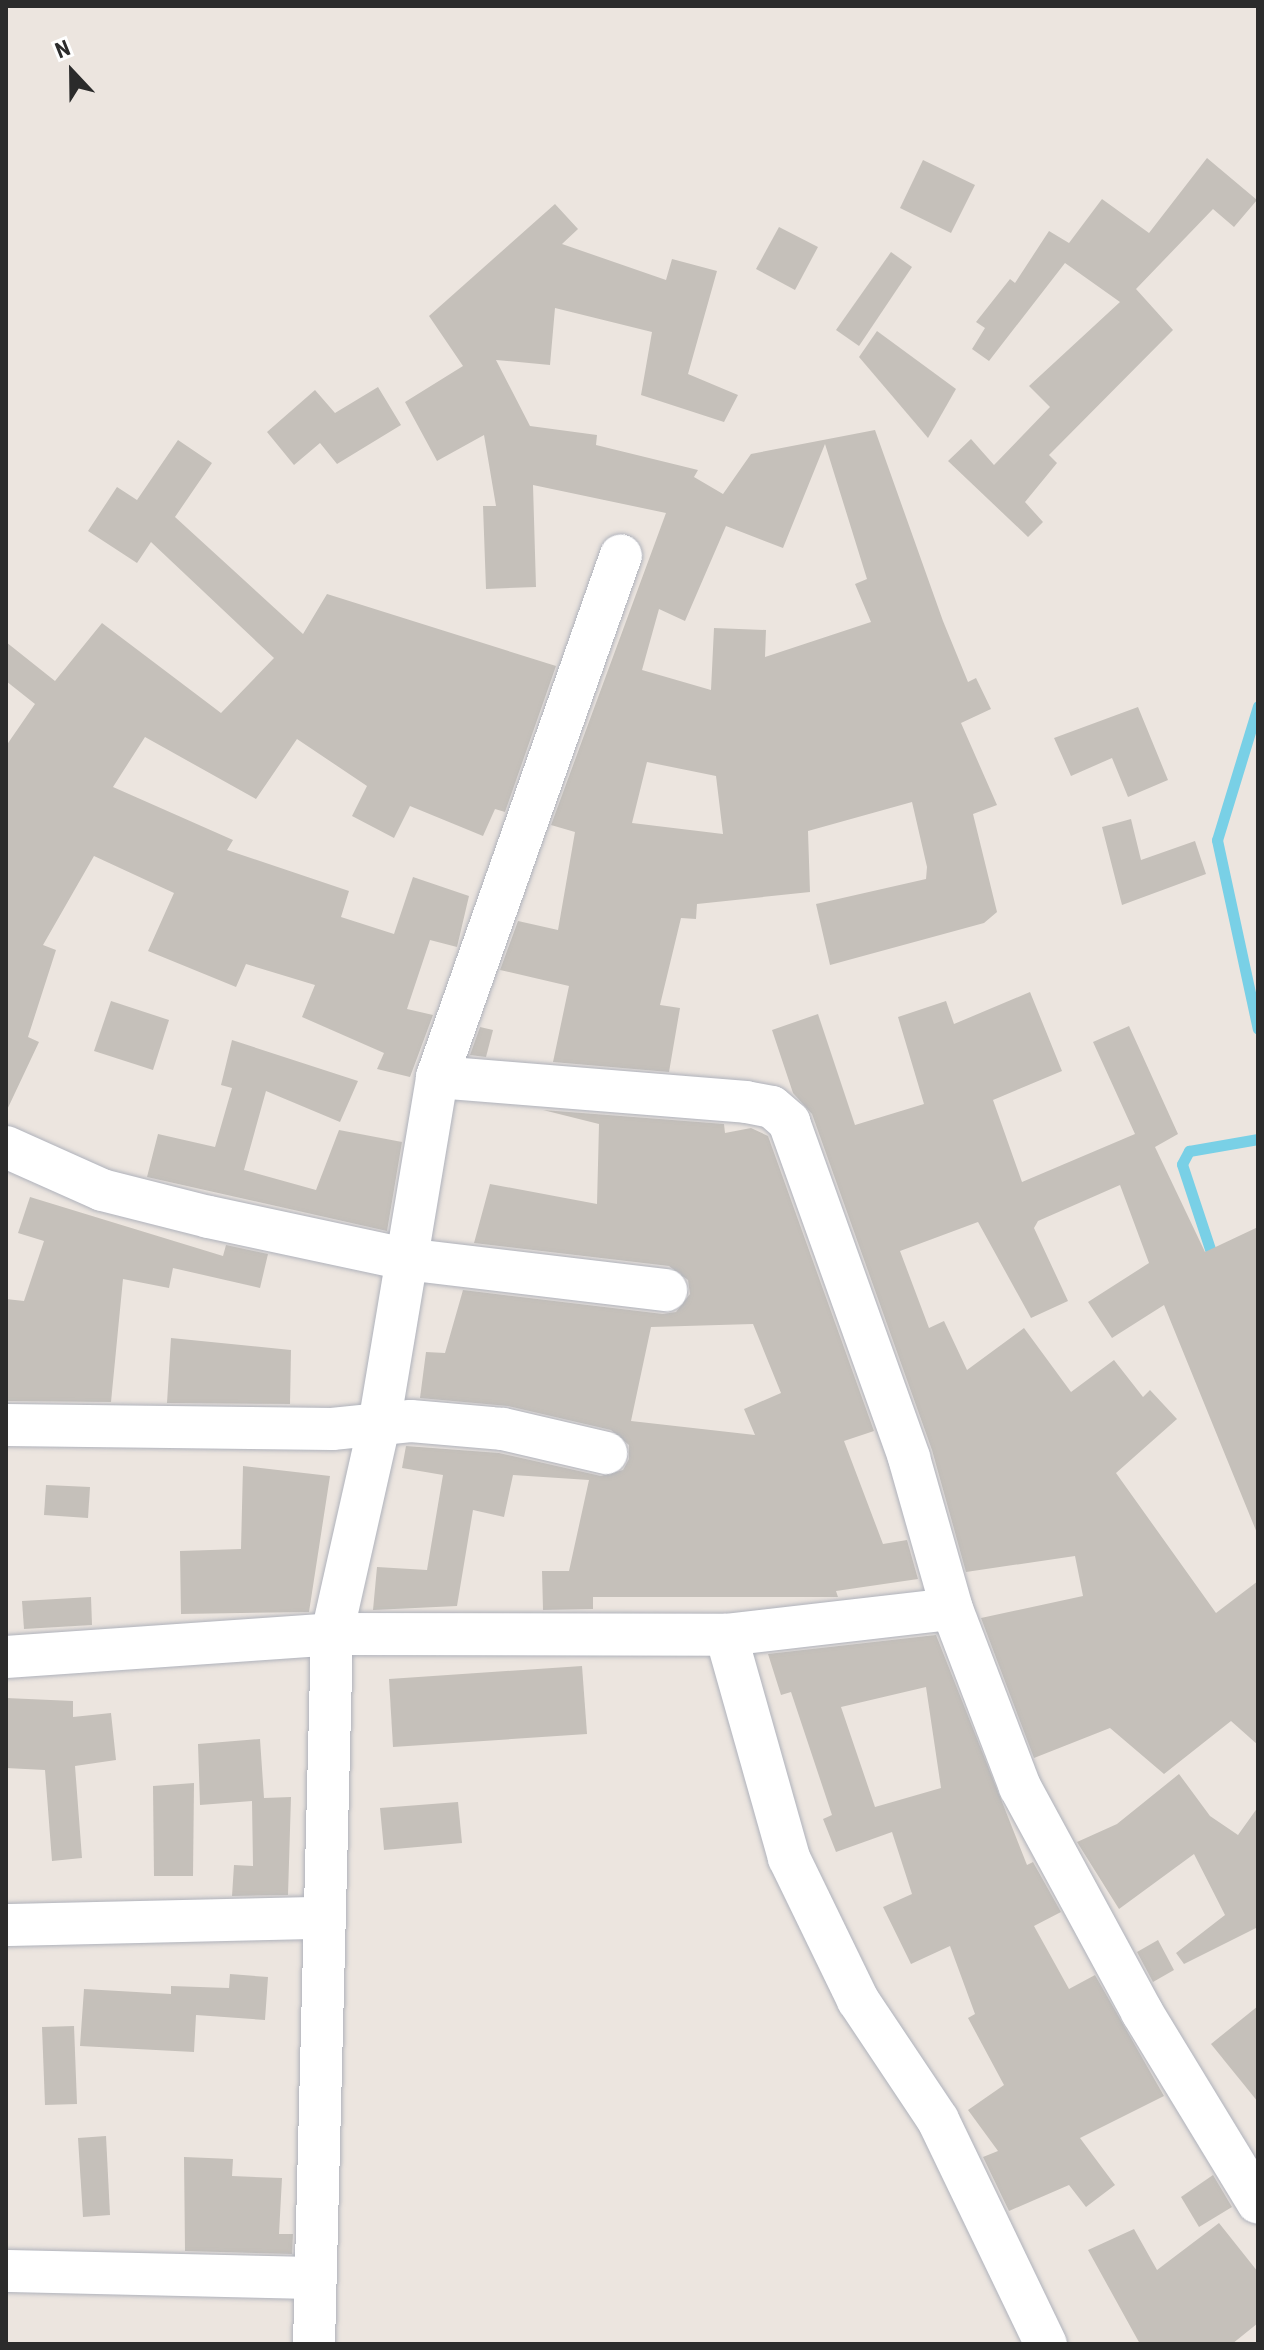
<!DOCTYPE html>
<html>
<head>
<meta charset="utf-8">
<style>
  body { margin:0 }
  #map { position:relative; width:1264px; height:2350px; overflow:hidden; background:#ece5df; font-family:"Roboto Condensed",sans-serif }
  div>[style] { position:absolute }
  .stream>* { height:11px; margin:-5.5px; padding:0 5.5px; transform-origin:5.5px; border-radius:5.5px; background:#79d0e6 }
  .building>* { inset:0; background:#c5c0ba }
  .roads { filter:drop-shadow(0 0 2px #afb2bb) drop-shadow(0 0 2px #afb2bb) }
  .street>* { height:42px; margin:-21px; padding:0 21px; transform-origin:21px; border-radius:21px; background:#fff }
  span { translate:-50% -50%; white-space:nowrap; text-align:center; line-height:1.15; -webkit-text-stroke:6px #fff; paint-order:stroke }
  .frame { position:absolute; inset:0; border:8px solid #2b2b2b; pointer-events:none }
  .north { position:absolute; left:32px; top:32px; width:80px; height:80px; -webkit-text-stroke:6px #fff; paint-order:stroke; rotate:338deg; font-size:22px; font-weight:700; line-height:32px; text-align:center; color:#2b2b2b }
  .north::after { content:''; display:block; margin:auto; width:28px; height:36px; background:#2b2b2b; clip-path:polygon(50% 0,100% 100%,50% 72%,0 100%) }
</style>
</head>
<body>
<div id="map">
  <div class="stream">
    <div style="left:1258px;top:706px;width:140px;rotate:107deg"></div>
    <div style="left:1217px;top:840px;width:193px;rotate:77.8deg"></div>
    <div style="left:1214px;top:1261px;width:102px;rotate:-108.3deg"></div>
    <div style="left:1182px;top:1164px;width:15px;rotate:-62deg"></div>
    <div style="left:1189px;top:1151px;width:70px;rotate:-9.9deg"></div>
  </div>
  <div class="building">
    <div style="clip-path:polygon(1207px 158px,1257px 200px,1234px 227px,1213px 209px,1136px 289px,1173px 330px,1049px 455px,1057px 463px,1025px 502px,1043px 522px,1028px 537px,948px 461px,971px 439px,994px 465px,1050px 407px,1029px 386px,1120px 302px,1065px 263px,989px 361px,972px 349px,985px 328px,976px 322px,1010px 279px,1015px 283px,1049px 231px,1069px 243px,1102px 199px,1149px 233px)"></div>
    <div style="clip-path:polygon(923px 160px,975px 185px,951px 233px,900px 208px)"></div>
    <div style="clip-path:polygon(evenodd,555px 204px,578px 229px,562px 244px,666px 280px,672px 259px,717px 271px,688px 374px,738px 395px,724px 422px,641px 395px,652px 332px,555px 308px,550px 365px,496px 360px,530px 426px,597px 435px,596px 445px,698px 470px,694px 477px,723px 494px,751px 454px,875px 430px,943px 621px,968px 682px,976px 678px,991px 709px,961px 723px,997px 805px,973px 814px,997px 912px,984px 923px,830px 965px,816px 904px,926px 879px,927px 867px,912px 802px,808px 831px,810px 892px,697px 904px,696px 919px,681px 918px,660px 1005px,680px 1008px,669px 1072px,553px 1062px,569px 986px,500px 970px,518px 921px,558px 930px,575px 832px,551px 825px,666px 513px,533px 485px,536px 587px,486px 589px,483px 506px,496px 506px,484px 435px,437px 461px,405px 402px,463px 366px,429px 316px,555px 204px,825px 444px,867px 579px,855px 584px,871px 622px,765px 657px,766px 630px,714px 628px,711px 690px,642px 670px,659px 609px,685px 621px,726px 526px,783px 548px,825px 444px,555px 204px,647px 762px,716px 776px,723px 834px,632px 823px,647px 762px)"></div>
    <div style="clip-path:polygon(779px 227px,818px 247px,795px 290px,756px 269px)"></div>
    <div style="clip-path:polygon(891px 252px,912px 267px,859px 346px,836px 330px)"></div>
    <div style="clip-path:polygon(877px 331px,956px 389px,928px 438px,859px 357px)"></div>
    <div style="clip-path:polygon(378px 387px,401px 425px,337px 464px,320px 443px,294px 465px,267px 432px,315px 390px,335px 413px)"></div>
    <div style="clip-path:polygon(178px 440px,212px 463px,175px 517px,303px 634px,327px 594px,556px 666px,505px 812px,495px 809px,483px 836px,410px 806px,394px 838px,352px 816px,367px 786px,297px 739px,256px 799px,145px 737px,113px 787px,233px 840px,227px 850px,349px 891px,341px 917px,394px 934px,413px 877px,469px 896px,457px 947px,430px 940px,407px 1009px,433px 1015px,410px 1077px,377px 1069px,384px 1053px,302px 1017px,315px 985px,246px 964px,236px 987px,148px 951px,174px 893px,94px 856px,43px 945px,56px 950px,28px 1037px,39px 1042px,6px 1112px,6px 746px,35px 704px,6px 681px,6px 642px,55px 681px,102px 623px,221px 713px,274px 658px,151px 542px,137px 563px,88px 531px,117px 487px,137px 500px)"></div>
    <div style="clip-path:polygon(1138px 707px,1168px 780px,1128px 797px,1112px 758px,1071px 776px,1054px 738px)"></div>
    <div style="clip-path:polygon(1131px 819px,1141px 860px,1195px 841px,1206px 874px,1122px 905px,1102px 827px)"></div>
    <div style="clip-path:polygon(1030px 992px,1062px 1071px,993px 1100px,1022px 1182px,1135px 1134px,1093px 1042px,1129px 1026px,1178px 1134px,1155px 1147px,1205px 1252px,1258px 1227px,1257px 1533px,1164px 1305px,1112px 1338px,1088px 1302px,1149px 1263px,1120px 1185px,1038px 1221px,1034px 1228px,1068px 1301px,1031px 1318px,978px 1222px,900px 1251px,929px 1328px,944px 1321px,967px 1370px,1024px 1328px,1071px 1392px,1114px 1360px,1143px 1397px,1150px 1390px,1177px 1419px,1116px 1473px,1216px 1613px,1258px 1581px,1258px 1745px,1231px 1721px,1164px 1774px,1110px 1728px,1034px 1758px,981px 1618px,1083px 1596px,1075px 1556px,966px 1572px,932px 1450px,812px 1114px,793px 1093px,772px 1030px,818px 1014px,855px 1125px,924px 1104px,898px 1017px,946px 1001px,954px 1024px)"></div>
    <div style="clip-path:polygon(111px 1001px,169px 1020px,153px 1070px,94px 1051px)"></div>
    <div style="clip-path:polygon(480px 1027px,493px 1030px,486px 1057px,470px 1055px)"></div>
    <div style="clip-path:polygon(232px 1040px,358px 1081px,340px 1122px,266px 1091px,244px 1170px,316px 1190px,339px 1130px,402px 1142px,387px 1231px,147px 1177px,158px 1134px,215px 1147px,232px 1088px,221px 1085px)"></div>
    <div style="clip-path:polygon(evenodd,543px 1110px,724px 1124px,725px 1133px,751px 1128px,768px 1136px,874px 1431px,844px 1441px,883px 1544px,907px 1540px,918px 1579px,836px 1591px,838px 1597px,593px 1597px,593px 1609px,543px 1610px,542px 1571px,569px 1571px,589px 1480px,513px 1475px,504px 1517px,473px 1510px,457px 1606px,373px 1610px,377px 1567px,427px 1570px,443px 1475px,402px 1468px,406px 1446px,499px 1453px,601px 1476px,623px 1470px,629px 1459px,629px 1445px,611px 1430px,508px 1406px,420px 1398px,426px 1352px,445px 1353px,463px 1290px,663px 1314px,676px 1312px,690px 1294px,688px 1280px,669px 1266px,474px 1243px,490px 1184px,597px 1204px,599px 1124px,543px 1110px,753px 1324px,781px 1393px,744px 1409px,755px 1435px,631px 1421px,651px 1327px,753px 1324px)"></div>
    <div style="clip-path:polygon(30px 1197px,223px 1256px,226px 1245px,268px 1254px,260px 1288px,173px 1268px,169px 1288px,123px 1279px,111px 1402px,6px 1401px,6px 1299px,24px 1301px,44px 1241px,18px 1233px)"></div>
    <div style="clip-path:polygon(171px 1338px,291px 1350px,290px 1404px,167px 1403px)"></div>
    <div style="clip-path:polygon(243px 1466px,330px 1476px,309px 1612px,181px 1614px,180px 1551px,241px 1549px)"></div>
    <div style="clip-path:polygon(46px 1485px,90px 1487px,88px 1518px,44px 1515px)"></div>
    <div style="clip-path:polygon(91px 1597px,92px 1625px,24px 1629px,22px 1601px)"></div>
    <div style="clip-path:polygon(evenodd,936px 1635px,1027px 1865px,1033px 1862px,1061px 1912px,1034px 1926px,1069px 1989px,1095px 1975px,1164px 2096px,1080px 2138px,1115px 2185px,1086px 2207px,1069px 2185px,1009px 2211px,983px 2157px,998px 2151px,968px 2110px,1004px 2085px,968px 2018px,975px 2014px,950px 1946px,911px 1964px,883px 1907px,912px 1894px,892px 1832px,836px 1852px,823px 1819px,832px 1815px,791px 1692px,781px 1695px,768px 1654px,936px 1635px,926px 1687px,941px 1788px,875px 1807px,841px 1707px,926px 1687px)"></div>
    <div style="clip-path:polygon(582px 1666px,587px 1734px,393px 1747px,389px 1679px)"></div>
    <div style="clip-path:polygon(6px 1698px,73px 1701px,73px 1717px,111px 1713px,116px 1760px,75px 1766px,82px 1858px,52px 1861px,45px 1770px,6px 1768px)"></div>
    <div style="clip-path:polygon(260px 1739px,264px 1798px,291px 1797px,288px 1895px,232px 1896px,234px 1865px,253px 1866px,252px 1801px,200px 1805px,198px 1744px)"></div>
    <div style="clip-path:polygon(1179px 1774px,1210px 1816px,1238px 1835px,1258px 1807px,1258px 1927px,1184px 1964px,1176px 1953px,1225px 1915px,1194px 1854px,1119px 1909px,1077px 1842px,1117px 1824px)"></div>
    <div style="clip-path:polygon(194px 1783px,193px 1876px,154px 1876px,153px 1786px)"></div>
    <div style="clip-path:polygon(458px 1802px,462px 1843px,384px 1850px,380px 1808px)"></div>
    <div style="clip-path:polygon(1158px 1940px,1174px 1970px,1153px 1982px,1137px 1952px)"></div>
    <div style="clip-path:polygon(230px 1974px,268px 1977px,265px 2020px,196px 2015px,194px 2052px,80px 2046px,84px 1989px,171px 1994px,171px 1986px,229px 1988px)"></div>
    <div style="clip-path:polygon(1258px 2006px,1258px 2102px,1211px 2044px)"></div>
    <div style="clip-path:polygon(74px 2026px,77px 2104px,45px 2105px,42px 2027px)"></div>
    <div style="clip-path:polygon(106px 2136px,110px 2215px,83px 2217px,78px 2138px)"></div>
    <div style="clip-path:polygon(184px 2157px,233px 2159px,232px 2176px,282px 2178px,279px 2234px,293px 2234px,292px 2254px,185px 2251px)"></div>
    <div style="clip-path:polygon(1213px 2175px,1232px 2207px,1199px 2227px,1181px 2197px)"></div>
    <div style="clip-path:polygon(1219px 2223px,1258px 2272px,1258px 2323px,1232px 2344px,1140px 2344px,1088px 2250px,1134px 2229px,1157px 2270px)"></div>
  </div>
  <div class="roads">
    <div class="street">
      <div style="left:437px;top:1077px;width:310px;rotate:4.6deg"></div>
      <div style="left:746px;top:1102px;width:26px;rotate:11deg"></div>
      <div style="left:772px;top:1107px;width:23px;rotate:41deg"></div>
      <div style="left:789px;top:1122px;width:357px;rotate:70.3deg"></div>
      <div style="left:909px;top:1458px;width:157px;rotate:74.1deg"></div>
      <div style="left:952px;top:1609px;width:191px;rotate:69.1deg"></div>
      <div style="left:1020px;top:1787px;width:256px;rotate:61.5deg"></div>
      <div style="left:1142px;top:2012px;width:223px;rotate:58.7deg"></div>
      <div style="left:6px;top:1147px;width:105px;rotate:24.1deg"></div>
      <div style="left:102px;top:1190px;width:110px;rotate:14.2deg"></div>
      <div style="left:209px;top:1217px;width:200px;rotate:12.1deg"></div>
      <div style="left:405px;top:1259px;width:263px;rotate:6.8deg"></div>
      <div style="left:6px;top:1425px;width:326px;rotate:0.7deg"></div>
      <div style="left:332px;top:1429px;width:79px;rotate:-5.8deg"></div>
      <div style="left:411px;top:1421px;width:92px;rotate:5deg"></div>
      <div style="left:503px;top:1429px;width:106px;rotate:13.1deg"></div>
      <div style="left:726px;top:1635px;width:232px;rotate:74.2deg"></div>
      <div style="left:789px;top:1858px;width:158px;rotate:64.1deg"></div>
      <div style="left:858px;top:2000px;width:144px;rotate:56.3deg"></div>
      <div style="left:938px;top:2120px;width:249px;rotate:64.3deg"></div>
      <div style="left:6px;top:1657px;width:327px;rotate:-4deg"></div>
      <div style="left:332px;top:1634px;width:394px;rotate:0.1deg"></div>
      <div style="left:726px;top:1635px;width:227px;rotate:-6.6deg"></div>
      <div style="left:6px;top:1925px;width:318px;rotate:-1.3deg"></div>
      <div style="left:6px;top:2271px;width:306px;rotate:1.3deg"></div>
      <div style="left:314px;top:2344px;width:710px;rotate:-88.55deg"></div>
      <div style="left:332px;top:1634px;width:214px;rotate:-77.3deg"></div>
      <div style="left:379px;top:1425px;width:353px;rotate:-80.5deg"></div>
      <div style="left:437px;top:1077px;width:553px;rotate:-70.58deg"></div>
    </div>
  </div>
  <div class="frame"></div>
  <div class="north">N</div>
</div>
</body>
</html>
